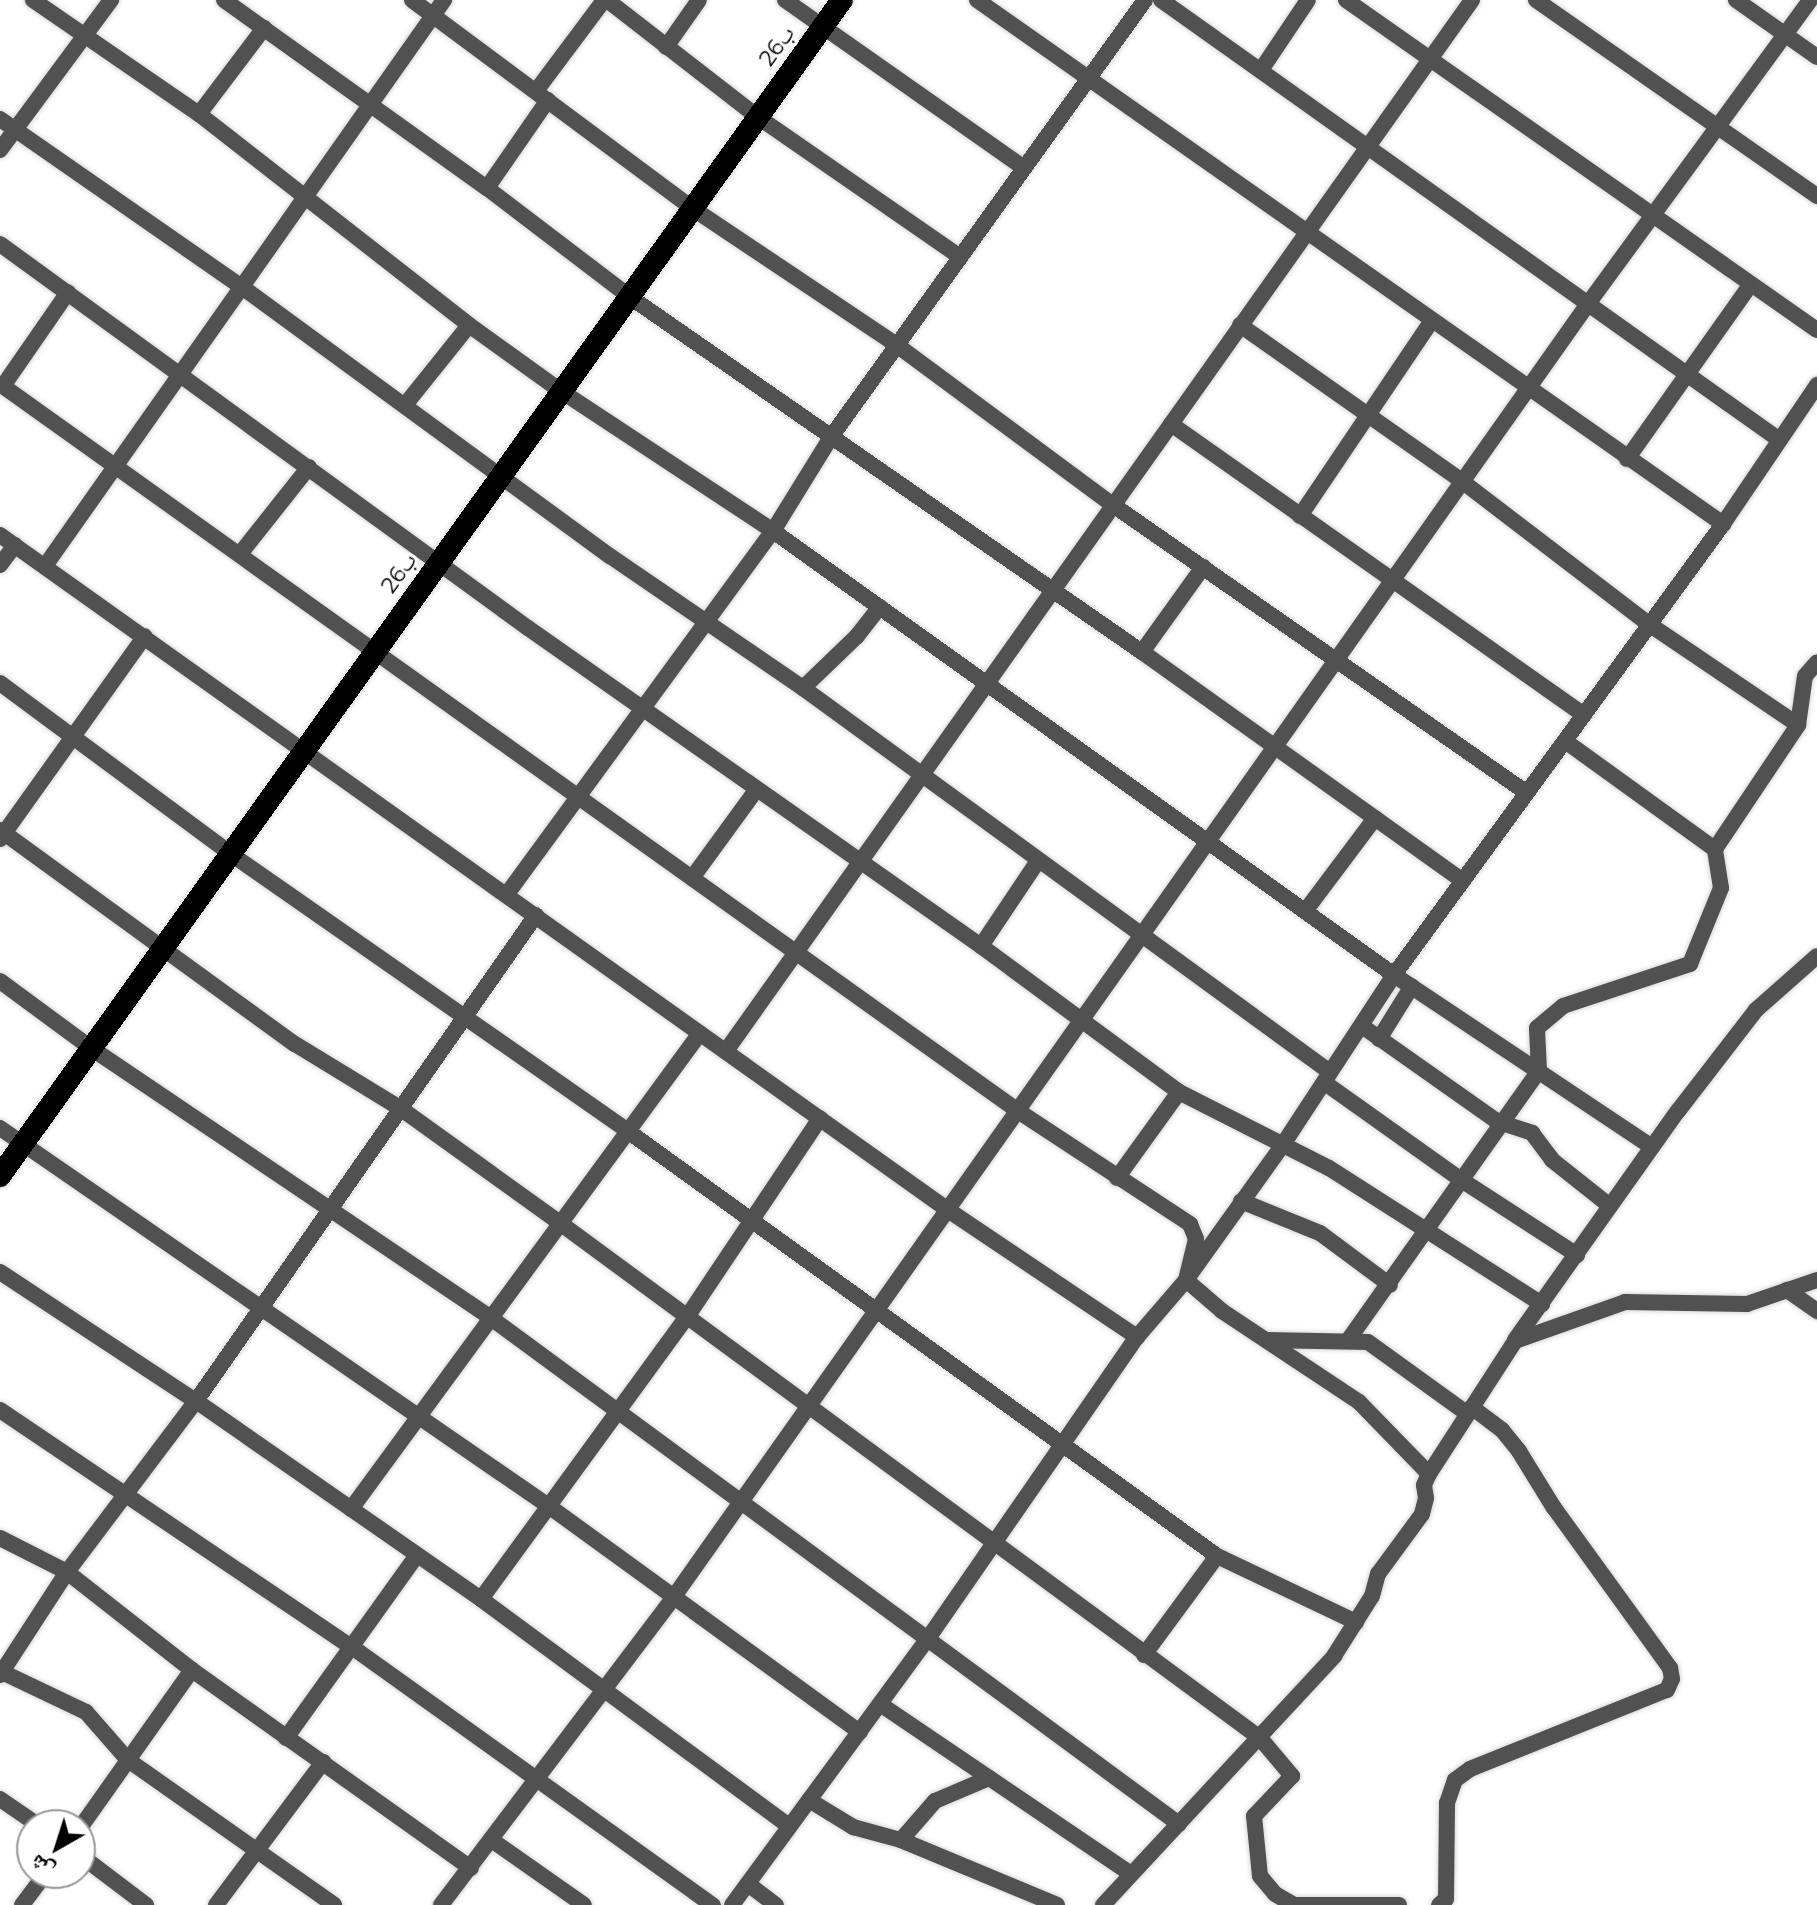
<!DOCTYPE html>
<html>
<head>
<meta charset="utf-8">
<style>
  body { margin:0 }
  #map { position:relative; width:1817px; height:1905px; overflow:hidden; background:#fff; font-family:Montserrat,"Noto Naskh Arabic",sans-serif }
  div>[style] { position:absolute }
  .roads { filter:drop-shadow(0 0 2px #dbdbdb) drop-shadow(0 0 2px #dbdbdb) }
  .minor>* { height:16px; margin:-8px; padding:0 8px; transform-origin:8px; border-radius:8px; background:#515151 }
  .highway>* { height:22px; margin:-11px; padding:0 11px; transform-origin:11px; border-radius:11px; background:#000 }
  span { translate:-50% -50%; white-space:nowrap; text-align:center; line-height:1.15; -webkit-text-stroke:6px #fff; paint-order:stroke }
  .street-label { font-size:22px; color:#000 }
  .north { position:absolute; left:16px; top:1809px; width:80px; height:80px; box-sizing:border-box; background:#fff; border:2px solid #999; border-radius:50%; rotate:219deg; font-size:22px; font-weight:700; line-height:32px; text-align:center; color:#000 }
  .north::after { content:''; display:block; margin:auto; width:28px; height:36px; background:#000; clip-path:polygon(50% 0,100% 100%,50% 72%,0 100%) }
</style>
</head>
<body>
<div id="map">
  <div class="roads">
    <div class="minor">
      <div style="left:33px;top:0;width:201px;rotate:34.5deg"></div>
      <div style="left:199px;top:114px;width:343px;rotate:38deg"></div>
      <div style="left:469px;top:325px;width:113px;rotate:35.7deg"></div>
      <div style="left:561px;top:391px;width:254px;rotate:33.4deg"></div>
      <div style="left:773px;top:531px;width:763px;rotate:35.56deg"></div>
      <div style="left:1394px;top:975px;width:310px;rotate:33.7deg"></div>
      <div style="left:224px;top:0;width:323px;rotate:35.6deg"></div>
      <div style="left:487px;top:188px;width:180px;rotate:37.3deg"></div>
      <div style="left:630px;top:297px;width:623px;rotate:34.74deg"></div>
      <div style="left:1142px;top:652px;width:394px;rotate:35.5deg"></div>
      <div style="left:412px;top:0;width:349px;rotate:36.6deg"></div>
      <div style="left:692px;top:208px;width:248px;rotate:33.8deg"></div>
      <div style="left:898px;top:346px;width:267px;rotate:36.5deg"></div>
      <div style="left:1113px;top:505px;width:504px;rotate:34.82deg"></div>
      <div style="left:607px;top:0;width:191px;rotate:37.8deg"></div>
      <div style="left:758px;top:117px;width:246px;rotate:34.7deg"></div>
      <div style="left:785px;top:0;width:292px;rotate:35.1deg"></div>
      <div style="left:977px;top:0;width:912px;rotate:35.08deg"></div>
      <div style="left:1161px;top:0;width:757px;rotate:35.43deg"></div>
      <div style="left:1346px;top:0;width:575px;rotate:35.02deg"></div>
      <div style="left:1536px;top:0;width:343px;rotate:34.9deg"></div>
      <div style="left:1736px;top:0;width:99px;rotate:35.1deg"></div>
      <div style="left:666px;top:47px;width:57px;rotate:-54.9deg"></div>
      <div style="left:1261px;top:70px;width:84px;rotate:-56.1deg"></div>
      <div style="left:536px;top:91px;width:114px;rotate:-53.2deg"></div>
      <div style="left:199px;top:114px;width:108px;rotate:-52.9deg"></div>
      <div style="left:0;top:119px;width:295px;rotate:34.8deg"></div>
      <div style="left:242px;top:287px;width:456px;rotate:36.2deg"></div>
      <div style="left:610px;top:556px;width:234px;rotate:34.4deg"></div>
      <div style="left:803px;top:688px;width:652px;rotate:36.08deg"></div>
      <div style="left:0;top:150px;width:187px;rotate:-53.5deg"></div>
      <div style="left:487px;top:188px;width:107px;rotate:-55.3deg"></div>
      <div style="left:0;top:244px;width:653px;rotate:36.03deg"></div>
      <div style="left:528px;top:628px;width:553px;rotate:35.07deg"></div>
      <div style="left:981px;top:946px;width:246px;rotate:36.4deg"></div>
      <div style="left:1179px;top:1092px;width:168px;rotate:26.9deg"></div>
      <div style="left:1329px;top:1168px;width:253px;rotate:32.6deg"></div>
      <div style="left:1240px;top:325px;width:273px;rotate:35.1deg"></div>
      <div style="left:1463px;top:482px;width:234px;rotate:37.4deg"></div>
      <div style="left:1649px;top:624px;width:180px;rotate:34.1deg"></div>
      <div style="left:0;top:384px;width:1251px;rotate:35.53deg"></div>
      <div style="left:1018px;top:1111px;width:206px;rotate:33.3deg"></div>
      <div style="left:1190px;top:1224px;width:16px;rotate:68deg"></div>
      <div style="left:1196px;top:1239px;width:42px;rotate:103.7deg"></div>
      <div style="left:1186px;top:1280px;width:48px;rotate:40.7deg"></div>
      <div style="left:1222px;top:1311px;width:164px;rotate:33.6deg"></div>
      <div style="left:1359px;top:1402px;width:100px;rotate:45.8deg"></div>
      <div style="left:3px;top:386px;width:114px;rotate:-55.3deg"></div>
      <div style="left:405px;top:405px;width:102px;rotate:-51.3deg"></div>
      <div style="left:1171px;top:424px;width:505px;rotate:35.17deg"></div>
      <div style="left:1627px;top:459px;width:214px;rotate:-54.7deg"></div>
      <div style="left:1300px;top:516px;width:234px;rotate:-56deg"></div>
      <div style="left:0;top:535px;width:1164px;rotate:35.45deg"></div>
      <div style="left:948px;top:1210px;width:228px;rotate:33.9deg"></div>
      <div style="left:240px;top:554px;width:111px;rotate:-51.6deg"></div>
      <div style="left:0;top:565px;width:25px;rotate:-53deg"></div>
      <div style="left:45px;top:566px;width:693px;rotate:-54.82deg"></div>
      <div style="left:1142px;top:652px;width:105px;rotate:-54.3deg"></div>
      <div style="left:0;top:683px;width:287px;rotate:36.5deg"></div>
      <div style="left:231px;top:854px;width:485px;rotate:34.9deg"></div>
      <div style="left:629px;top:1132px;width:725px;rotate:35.79deg"></div>
      <div style="left:1217px;top:1556px;width:154px;rotate:25.4deg"></div>
      <div style="left:803px;top:688px;width:75px;rotate:-43.9deg"></div>
      <div style="left:857px;top:636px;width:37px;rotate:-52deg"></div>
      <div style="left:1565px;top:741px;width:185px;rotate:35.8deg"></div>
      <div style="left:0;top:830px;width:364px;rotate:36deg"></div>
      <div style="left:295px;top:1044px;width:123px;rotate:31.4deg"></div>
      <div style="left:400px;top:1108px;width:197px;rotate:35.7deg"></div>
      <div style="left:560px;top:1223px;width:869px;rotate:36.34deg"></div>
      <div style="left:1260px;top:1738px;width:50px;rotate:49.9deg"></div>
      <div style="left:1292px;top:1776px;width:55px;rotate:133.5deg"></div>
      <div style="left:1254px;top:1816px;width:60px;rotate:84.3deg"></div>
      <div style="left:1260px;top:1876px;width:23px;rotate:50deg"></div>
      <div style="left:1275px;top:1894px;width:22px;rotate:30deg"></div>
      <div style="left:1294px;top:1905px;width:105px"></div>
      <div style="left:0;top:839px;width:249px;rotate:-54.5deg"></div>
      <div style="left:692px;top:878px;width:110px;rotate:-53.9deg"></div>
      <div style="left:507px;top:894px;width:450px;rotate:-53.8deg"></div>
      <div style="left:773px;top:531px;width:110px;rotate:-58.3deg"></div>
      <div style="left:831px;top:437px;width:538px;rotate:-54.3deg"></div>
      <div style="left:1306px;top:910px;width:115px;rotate:-53.1deg"></div>
      <div style="left:981px;top:946px;width:102px;rotate:-56.2deg"></div>
      <div style="left:0;top:981px;width:113px;rotate:36.4deg"></div>
      <div style="left:91px;top:1048px;width:483px;rotate:34deg"></div>
      <div style="left:491px;top:1318px;width:854px;rotate:36.33deg"></div>
      <div style="left:1362px;top:1026px;width:170px;rotate:35.2deg"></div>
      <div style="left:1379px;top:1039px;width:62px;rotate:-58.1deg"></div>
      <div style="left:726px;top:1051px;width:1289px;rotate:-54.63deg"></div>
      <div style="left:1325px;top:1083px;width:169px;rotate:35.4deg"></div>
      <div style="left:1463px;top:1181px;width:136px;rotate:33deg"></div>
      <div style="left:1502px;top:1123px;width:32px;rotate:18deg"></div>
      <div style="left:1532px;top:1133px;width:34px;rotate:53deg"></div>
      <div style="left:1552px;top:1160px;width:74px;rotate:38.4deg"></div>
      <div style="left:0;top:1128px;width:668px;rotate:34.57deg"></div>
      <div style="left:550px;top:1507px;width:383px;rotate:36deg"></div>
      <div style="left:1117px;top:1178px;width:106px;rotate:-54.2deg"></div>
      <div style="left:1241px;top:1201px;width:85px;rotate:22.1deg"></div>
      <div style="left:1320px;top:1233px;width:87px;rotate:36.6deg"></div>
      <div style="left:0;top:1272px;width:235px;rotate:33.4deg"></div>
      <div style="left:196px;top:1401px;width:347px;rotate:34.8deg"></div>
      <div style="left:481px;top:1599px;width:383px;rotate:36.4deg"></div>
      <div style="left:1787px;top:1290px;width:37px;rotate:35deg"></div>
      <div style="left:1349px;top:1339px;width:329px;rotate:-54.7deg"></div>
      <div style="left:1539px;top:1071px;width:43px;rotate:-92.7deg"></div>
      <div style="left:1537px;top:1028px;width:34px;rotate:-40deg"></div>
      <div style="left:1563px;top:1006px;width:134px;rotate:-18.3deg"></div>
      <div style="left:1690px;top:964px;width:82px;rotate:-67.8deg"></div>
      <div style="left:1721px;top:888px;width:39px;rotate:-99deg"></div>
      <div style="left:1715px;top:849px;width:149px;rotate:-56.2deg"></div>
      <div style="left:1798px;top:725px;width:49px;rotate:-81.9deg"></div>
      <div style="left:1805px;top:676px;width:18px;rotate:-49deg"></div>
      <div style="left:1266px;top:1340px;width:102px;rotate:1.1deg"></div>
      <div style="left:1368px;top:1342px;width:123px;rotate:35.8deg"></div>
      <div style="left:1515px;top:1340px;width:281px;rotate:-54.6deg"></div>
      <div style="left:1678px;top:1111px;width:128px;rotate:-52.3deg"></div>
      <div style="left:1756px;top:1010px;width:81px;rotate:-41.5deg"></div>
      <div style="left:0;top:1410px;width:424px;rotate:34deg"></div>
      <div style="left:352px;top:1647px;width:444px;rotate:35.6deg"></div>
      <div style="left:351px;top:1509px;width:590px;rotate:-53.75deg"></div>
      <div style="left:0;top:1538px;width:75px;rotate:26.9deg"></div>
      <div style="left:67px;top:1572px;width:159px;rotate:38.1deg"></div>
      <div style="left:192px;top:1670px;width:342px;rotate:35.4deg"></div>
      <div style="left:481px;top:1599px;width:349px;rotate:-53.9deg"></div>
      <div style="left:687px;top:1317px;width:239px;rotate:-56.2deg"></div>
      <div style="left:1144px;top:1655px;width:123px;rotate:-53.6deg"></div>
      <div style="left:2px;top:1672px;width:93px;rotate:25.5deg"></div>
      <div style="left:86px;top:1712px;width:64px;rotate:48.8deg"></div>
      <div style="left:128px;top:1760px;width:252px;rotate:35.1deg"></div>
      <div style="left:0;top:1675px;width:123px;rotate:-57deg"></div>
      <div style="left:67px;top:1572px;width:214px;rotate:-53deg"></div>
      <div style="left:196px;top:1401px;width:593px;rotate:-55.02deg"></div>
      <div style="left:880px;top:1704px;width:303px;rotate:34.1deg"></div>
      <div style="left:286px;top:1738px;width:225px;rotate:-54.4deg"></div>
      <div style="left:0;top:1799px;width:46px;rotate:34.4deg"></div>
      <div style="left:809px;top:1800px;width:52px;rotate:31.5deg"></div>
      <div style="left:853px;top:1827px;width:50px;rotate:15.2deg"></div>
      <div style="left:901px;top:1840px;width:169px;rotate:22.6deg"></div>
      <div style="left:80px;top:1828px;width:194px;rotate:-54.7deg"></div>
      <div style="left:901px;top:1840px;width:52px;rotate:-48.9deg"></div>
      <div style="left:935px;top:1801px;width:59px;rotate:-23.1deg"></div>
      <div style="left:493px;top:1841px;width:111px;rotate:35.1deg"></div>
      <div style="left:80px;top:1855px;width:83px;rotate:37.1deg"></div>
      <div style="left:748px;top:1884px;width:35px;rotate:37deg"></div>
      <div style="left:22px;top:1905px;width:40px;rotate:-53deg"></div>
      <div style="left:216px;top:1905px;width:179px;rotate:-53.2deg"></div>
      <div style="left:441px;top:1905px;width:385px;rotate:-52.9deg"></div>
      <div style="left:673px;top:1598px;width:1588px;rotate:-54.74deg"></div>
      <div style="left:1590px;top:301px;width:373px;rotate:-53.8deg"></div>
      <div style="left:732px;top:1905px;width:333px;rotate:-53.7deg"></div>
      <div style="left:929px;top:1637px;width:365px;rotate:-55.3deg"></div>
      <div style="left:1137px;top:1337px;width:75px;rotate:-49.3deg"></div>
      <div style="left:1186px;top:1280px;width:165px;rotate:-54.4deg"></div>
      <div style="left:1282px;top:1146px;width:204px;rotate:-56.8deg"></div>
      <div style="left:1394px;top:975px;width:558px;rotate:-53.89deg"></div>
      <div style="left:1723px;top:524px;width:168px;rotate:-55.9deg"></div>
      <div style="left:1103px;top:1905px;width:340px;rotate:-47.1deg"></div>
      <div style="left:1334px;top:1656px;width:71px;rotate:-57.7deg"></div>
      <div style="left:1372px;top:1596px;width:23px;rotate:-75deg"></div>
      <div style="left:1378px;top:1574px;width:74px;rotate:-53.7deg"></div>
      <div style="left:1422px;top:1514px;width:16px;rotate:-76deg"></div>
      <div style="left:1426px;top:1498px;width:13px;rotate:-99deg"></div>
      <div style="left:1424px;top:1485px;width:12px;rotate:-66deg"></div>
      <div style="left:1429px;top:1474px;width:158px;rotate:-57.1deg"></div>
      <div style="left:1515px;top:1341px;width:117px;rotate:-19.5deg"></div>
      <div style="left:1625px;top:1302px;width:122px;rotate:0.9deg"></div>
      <div style="left:1747px;top:1304px;width:74px;rotate:-18.9deg"></div>
      <div style="left:1439px;top:1905px;width:9px;rotate:-41deg"></div>
      <div style="left:1446px;top:1899px;width:96px;rotate:-89.4deg"></div>
      <div style="left:1447px;top:1803px;width:24px;rotate:-71deg"></div>
      <div style="left:1455px;top:1780px;width:19px;rotate:-36deg"></div>
      <div style="left:1470px;top:1769px;width:212px;rotate:-21.9deg"></div>
      <div style="left:1667px;top:1690px;width:12px;rotate:-66deg"></div>
      <div style="left:1672px;top:1679px;width:11px;rotate:-100deg"></div>
      <div style="left:1670px;top:1668px;width:198px;rotate:-125.9deg"></div>
      <div style="left:1554px;top:1508px;width:67px;rotate:-121.6deg"></div>
      <div style="left:1519px;top:1451px;width:27px;rotate:-129deg"></div>
      <div style="left:1502px;top:1430px;width:38px;rotate:-143deg"></div>
    </div>
    <div class="highway">
      <div style="left:0;top:1176px;width:1446px;rotate:-54.4deg"></div>
    </div>
  </div>
  <div class="street-label">
    <span style="left:777px;top:46px;rotate:-54deg">26ب</span>
    <span style="left:399px;top:573px;rotate:-54deg">26ب</span>
  </div>
  <div class="north">ش</div>
</div>
</body>
</html>
